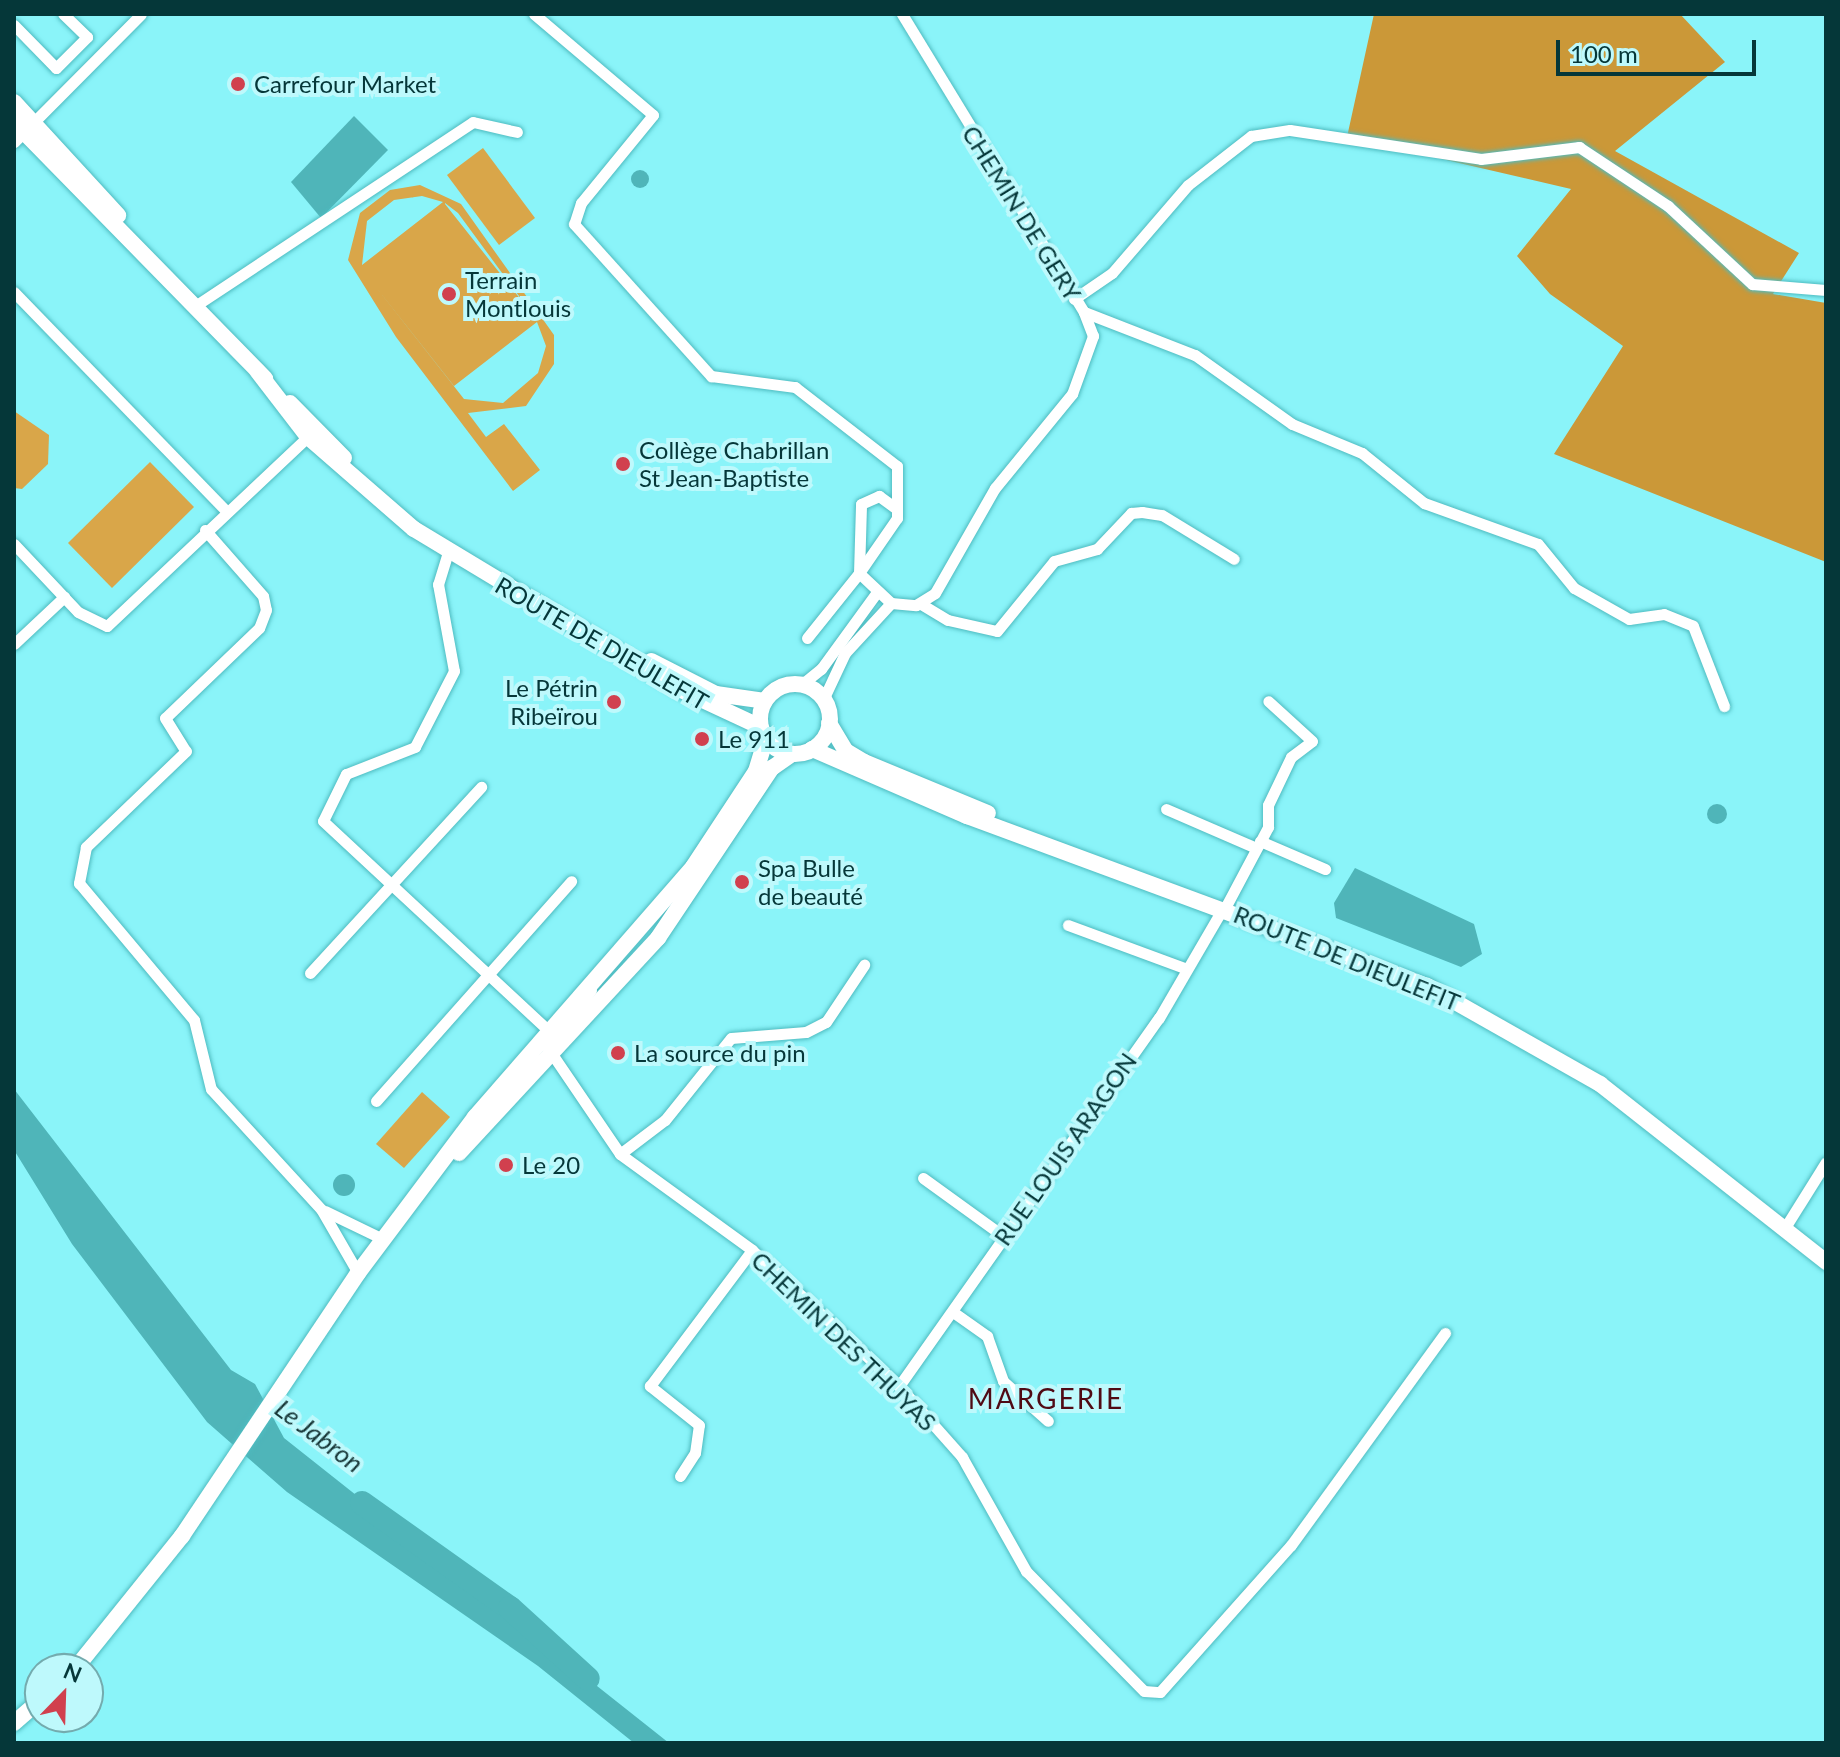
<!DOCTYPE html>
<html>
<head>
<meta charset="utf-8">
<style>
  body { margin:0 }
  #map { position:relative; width:1840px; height:1757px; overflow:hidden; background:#8af4f9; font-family:Lato,sans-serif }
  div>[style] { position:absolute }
  .green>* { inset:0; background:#d9a649 }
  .forest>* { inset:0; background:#cb9838 }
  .water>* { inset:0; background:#4fb5b9 }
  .round { border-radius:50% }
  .river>* { height:24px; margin:-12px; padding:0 12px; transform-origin:12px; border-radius:12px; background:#4fb5b9 }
  .roads { filter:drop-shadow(0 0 2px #4ebbc0) drop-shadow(0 0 2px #4ebbc0) }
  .street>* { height:11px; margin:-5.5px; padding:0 5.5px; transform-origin:5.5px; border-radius:5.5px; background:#fff }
  .secondary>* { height:16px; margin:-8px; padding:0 8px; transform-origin:8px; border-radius:8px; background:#fff }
  .secondary>.ring { margin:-8px; padding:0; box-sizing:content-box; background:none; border:16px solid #fff; border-radius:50% }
  .dots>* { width:22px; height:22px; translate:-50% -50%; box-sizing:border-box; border:4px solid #bef9fc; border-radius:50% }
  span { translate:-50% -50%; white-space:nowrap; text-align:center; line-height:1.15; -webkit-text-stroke:8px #bef9fc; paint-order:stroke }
  .poi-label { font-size:24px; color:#053739 }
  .left { translate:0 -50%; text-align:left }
  .right { translate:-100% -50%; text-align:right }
  .street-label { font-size:24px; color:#053739 }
  .water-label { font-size:26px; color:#183839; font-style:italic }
  .quarter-label { font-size:28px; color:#500a14; letter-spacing:2px }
  .frame { position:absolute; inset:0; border:16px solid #053739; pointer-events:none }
  .north { position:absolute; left:24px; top:1653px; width:80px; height:80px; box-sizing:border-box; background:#bef9fc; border:2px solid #74abae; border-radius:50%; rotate:23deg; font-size:22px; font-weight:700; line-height:32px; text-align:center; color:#053739 }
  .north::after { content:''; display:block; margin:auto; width:28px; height:36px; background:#d1404e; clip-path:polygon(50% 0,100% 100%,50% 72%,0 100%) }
  .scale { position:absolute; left:1556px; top:40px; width:200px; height:36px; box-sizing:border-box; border:4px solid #053739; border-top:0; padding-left:10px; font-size:24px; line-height:28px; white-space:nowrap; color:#053739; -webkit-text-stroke:6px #bef9fc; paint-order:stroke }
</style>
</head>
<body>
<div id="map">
  <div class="green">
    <div style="clip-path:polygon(483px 148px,535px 218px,499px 245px,447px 175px)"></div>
    <div style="clip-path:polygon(evenodd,420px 185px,461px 204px,554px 335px,554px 364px,526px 406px,468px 413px,486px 437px,504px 424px,540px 470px,513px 491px,396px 337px,348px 260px,360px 213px,390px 190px,420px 185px,422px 196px,443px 202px,362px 265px,367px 221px,394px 200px,422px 196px,420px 185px,445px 203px,458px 213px,533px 315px,445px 204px,445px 203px,420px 185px,368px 277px,454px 386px,537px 322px,546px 346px,538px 373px,503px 403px,464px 399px,368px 277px)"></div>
    <div style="clip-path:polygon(14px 411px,49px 435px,48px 464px,22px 489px,14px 488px)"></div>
    <div style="clip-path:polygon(150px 462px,194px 507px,112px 588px,68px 543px)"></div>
    <div style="clip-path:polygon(422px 1092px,450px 1117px,404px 1168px,376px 1144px)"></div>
  </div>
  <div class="forest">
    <div style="clip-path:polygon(1374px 14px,1680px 14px,1725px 62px,1615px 151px,1799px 253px,1773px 294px,1826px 303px,1826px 562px,1554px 454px,1623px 346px,1550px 294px,1517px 256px,1571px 189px,1347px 137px)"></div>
  </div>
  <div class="water">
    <div style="clip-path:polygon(354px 116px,388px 150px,321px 218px,291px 182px)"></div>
    <div class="round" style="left:631px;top:170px;width:18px;height:18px"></div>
    <div class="round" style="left:1707px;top:804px;width:20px;height:20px"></div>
    <div style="clip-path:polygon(1355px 868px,1474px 924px,1482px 954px,1461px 967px,1336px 918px,1334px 903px)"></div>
    <div style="clip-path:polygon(14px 1089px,231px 1370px,255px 1384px,284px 1438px,669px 1743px,634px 1743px,538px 1666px,287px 1492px,207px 1422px,72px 1244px,14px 1150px)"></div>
    <div class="round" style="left:333px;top:1174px;width:22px;height:22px"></div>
  </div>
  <div class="river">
    <div style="left:362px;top:1503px;width:181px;rotate:35.4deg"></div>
    <div style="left:510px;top:1608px;width:105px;rotate:42.3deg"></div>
  </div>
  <div class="roads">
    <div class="street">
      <div style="left:534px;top:14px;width:156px;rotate:40.3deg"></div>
      <div style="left:653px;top:115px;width:114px;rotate:129.3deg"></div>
      <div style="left:581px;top:203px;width:22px;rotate:108deg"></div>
      <div style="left:574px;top:224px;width:205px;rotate:48deg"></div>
      <div style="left:711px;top:376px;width:85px;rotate:7.5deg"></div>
      <div style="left:795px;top:387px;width:129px;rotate:37.8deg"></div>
      <div style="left:897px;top:466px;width:52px;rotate:90deg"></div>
      <div style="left:897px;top:518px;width:67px;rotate:124.6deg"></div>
      <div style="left:859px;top:573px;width:44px;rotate:43.2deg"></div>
      <div style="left:891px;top:603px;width:25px;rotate:5deg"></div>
      <div style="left:916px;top:605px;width:22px;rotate:-32deg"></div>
      <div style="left:935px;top:593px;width:121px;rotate:-60.3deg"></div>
      <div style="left:995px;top:488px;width:122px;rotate:-50.7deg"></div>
      <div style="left:1072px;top:394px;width:62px;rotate:-70.1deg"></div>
      <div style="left:1093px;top:336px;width:26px;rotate:-111deg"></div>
      <div style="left:902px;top:14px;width:349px;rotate:58.6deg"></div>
      <div style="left:1084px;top:312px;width:119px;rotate:21.2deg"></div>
      <div style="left:1195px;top:355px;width:119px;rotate:35.4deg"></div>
      <div style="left:1292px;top:424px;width:76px;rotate:22.5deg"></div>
      <div style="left:1362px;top:453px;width:80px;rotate:38.9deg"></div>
      <div style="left:1424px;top:503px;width:121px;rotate:19.8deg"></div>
      <div style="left:1538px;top:544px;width:57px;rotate:50.7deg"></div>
      <div style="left:1574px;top:588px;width:63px;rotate:29.4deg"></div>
      <div style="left:1629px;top:619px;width:35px;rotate:-8deg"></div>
      <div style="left:1664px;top:614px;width:31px;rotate:22deg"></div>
      <div style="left:1693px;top:626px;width:86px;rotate:68.8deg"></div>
      <div style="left:14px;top:25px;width:60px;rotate:45.7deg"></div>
      <div style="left:56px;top:68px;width:44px;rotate:-45deg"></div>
      <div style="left:87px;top:37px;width:33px;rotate:-136deg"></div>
      <div style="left:14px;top:142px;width:180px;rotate:-45.2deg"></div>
      <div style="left:14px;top:292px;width:305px;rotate:45.9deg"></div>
      <div style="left:1074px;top:299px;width:46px;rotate:-34.4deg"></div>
      <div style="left:1112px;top:273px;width:116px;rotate:-49.2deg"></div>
      <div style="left:1188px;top:185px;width:80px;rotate:-37.9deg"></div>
      <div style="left:1251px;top:136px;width:39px;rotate:-9deg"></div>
      <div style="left:1290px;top:130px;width:193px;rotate:8.6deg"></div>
      <div style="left:1481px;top:159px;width:99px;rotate:-7deg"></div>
      <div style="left:1579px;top:147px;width:107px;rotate:33.5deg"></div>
      <div style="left:1668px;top:206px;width:115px;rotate:42.9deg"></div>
      <div style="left:1752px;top:284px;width:74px;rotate:4.6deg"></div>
      <div style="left:195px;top:306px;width:333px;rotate:-33.5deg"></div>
      <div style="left:473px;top:122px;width:45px;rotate:12.8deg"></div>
      <div style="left:205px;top:530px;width:88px;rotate:48.7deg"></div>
      <div style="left:263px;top:596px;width:14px;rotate:78deg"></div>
      <div style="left:266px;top:610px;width:19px;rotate:111deg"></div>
      <div style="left:259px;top:628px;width:130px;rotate:136.2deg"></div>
      <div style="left:165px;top:718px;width:39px;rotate:58deg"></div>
      <div style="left:186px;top:751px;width:139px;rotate:136.2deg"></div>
      <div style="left:86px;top:847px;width:37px;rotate:101deg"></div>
      <div style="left:79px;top:883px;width:179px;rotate:50deg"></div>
      <div style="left:194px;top:1020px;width:71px;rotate:76.2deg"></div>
      <div style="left:211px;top:1089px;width:163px;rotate:47.5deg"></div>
      <div style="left:321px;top:1209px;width:74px;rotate:60deg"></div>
      <div style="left:14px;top:544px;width:93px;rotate:46.7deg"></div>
      <div style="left:78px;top:612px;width:32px;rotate:26deg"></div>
      <div style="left:107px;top:626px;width:282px;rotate:-43.3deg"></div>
      <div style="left:448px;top:552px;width:34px;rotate:107deg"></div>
      <div style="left:438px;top:584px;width:88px;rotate:79.6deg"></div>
      <div style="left:454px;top:671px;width:85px;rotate:117.2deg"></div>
      <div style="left:415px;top:747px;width:74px;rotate:158.6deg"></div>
      <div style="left:346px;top:774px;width:52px;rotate:116.1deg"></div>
      <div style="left:323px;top:821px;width:311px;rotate:42.9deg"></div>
      <div style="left:921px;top:604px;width:31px;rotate:31deg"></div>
      <div style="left:948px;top:620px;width:50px;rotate:12.7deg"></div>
      <div style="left:997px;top:631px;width:90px;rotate:-50.8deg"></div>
      <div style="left:1054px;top:561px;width:45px;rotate:-15.6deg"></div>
      <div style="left:1097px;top:549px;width:50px;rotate:-46.6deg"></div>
      <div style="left:1131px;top:513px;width:11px;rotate:-5deg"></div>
      <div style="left:1142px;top:512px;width:20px;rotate:9deg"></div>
      <div style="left:1162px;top:515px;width:84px;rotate:31.4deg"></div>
      <div style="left:807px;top:638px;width:83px;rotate:-51.3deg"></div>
      <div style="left:859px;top:573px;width:69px;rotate:-88.3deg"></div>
      <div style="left:861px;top:504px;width:20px;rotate:-24deg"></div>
      <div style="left:879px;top:496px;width:22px;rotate:36deg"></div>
      <div style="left:14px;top:644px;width:69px;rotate:-43.2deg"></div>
      <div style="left:801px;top:685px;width:26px;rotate:-39deg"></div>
      <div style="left:821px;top:669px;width:95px;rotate:-54deg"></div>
      <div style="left:823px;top:700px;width:52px;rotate:-64.9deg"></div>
      <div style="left:845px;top:653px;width:68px;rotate:-47.4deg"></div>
      <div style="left:1166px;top:809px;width:98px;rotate:23.4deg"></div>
      <div style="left:1260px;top:841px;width:71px;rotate:23.3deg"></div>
      <div style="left:1225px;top:908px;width:92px;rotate:-62deg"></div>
      <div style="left:1268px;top:827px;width:22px;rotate:-90deg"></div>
      <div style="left:1268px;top:805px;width:53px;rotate:-64.4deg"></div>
      <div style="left:1291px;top:757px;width:26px;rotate:-37deg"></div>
      <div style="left:1312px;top:741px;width:59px;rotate:-137.7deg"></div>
      <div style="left:1068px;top:925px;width:124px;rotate:20.3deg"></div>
      <div style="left:310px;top:973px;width:253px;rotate:-47.4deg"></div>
      <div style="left:591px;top:990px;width:72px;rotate:126.6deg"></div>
      <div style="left:548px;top:1048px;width:128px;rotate:55.8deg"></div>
      <div style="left:620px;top:1154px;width:163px;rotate:36deg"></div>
      <div style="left:752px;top:1250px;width:200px;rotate:42.8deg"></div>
      <div style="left:899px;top:1386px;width:95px;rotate:48.4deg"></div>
      <div style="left:962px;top:1457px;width:131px;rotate:60.7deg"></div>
      <div style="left:1026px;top:1571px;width:168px;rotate:45.5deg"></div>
      <div style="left:1144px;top:1691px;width:16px;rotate:4deg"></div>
      <div style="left:1160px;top:1692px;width:197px;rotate:-48.3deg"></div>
      <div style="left:1291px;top:1545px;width:262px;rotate:-54deg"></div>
      <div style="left:376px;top:1101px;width:294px;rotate:-48.4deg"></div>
      <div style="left:620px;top:1154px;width:56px;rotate:-37.1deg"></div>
      <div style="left:665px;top:1120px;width:105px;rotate:-51.2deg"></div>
      <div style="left:731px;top:1038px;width:75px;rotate:-4.6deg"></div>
      <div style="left:806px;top:1032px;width:22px;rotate:-27deg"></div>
      <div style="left:826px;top:1022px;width:69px;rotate:-56.3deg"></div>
      <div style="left:923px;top:1178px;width:99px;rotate:35.9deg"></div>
      <div style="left:325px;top:1211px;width:64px;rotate:25.8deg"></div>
      <div style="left:1786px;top:1226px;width:75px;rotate:-58deg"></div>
      <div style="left:953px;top:1312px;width:42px;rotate:35.2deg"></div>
      <div style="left:987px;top:1336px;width:48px;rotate:70.4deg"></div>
      <div style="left:1003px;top:1381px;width:60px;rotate:41.6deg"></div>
      <div style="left:899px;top:1386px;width:451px;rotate:-54.8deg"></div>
      <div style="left:1159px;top:1018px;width:127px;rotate:-59.8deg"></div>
      <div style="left:680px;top:1476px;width:27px;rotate:-57deg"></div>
      <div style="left:695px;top:1453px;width:28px;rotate:-82deg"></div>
      <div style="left:699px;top:1425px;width:63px;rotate:-141.5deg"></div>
      <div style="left:650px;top:1386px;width:170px;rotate:-53.1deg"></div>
    </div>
    <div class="secondary">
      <div style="left:14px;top:102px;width:154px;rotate:47.4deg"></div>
      <div style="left:14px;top:122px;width:359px;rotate:45.6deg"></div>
      <div style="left:258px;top:372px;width:82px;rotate:52.4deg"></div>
      <div style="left:308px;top:437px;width:140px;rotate:41deg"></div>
      <div style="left:414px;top:529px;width:310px;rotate:31.1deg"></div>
      <div style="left:679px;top:689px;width:90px;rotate:24.9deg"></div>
      <div style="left:290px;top:403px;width:77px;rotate:45.5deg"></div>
      <div style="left:651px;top:661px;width:73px;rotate:26.9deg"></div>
      <div style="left:716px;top:694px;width:49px;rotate:8.1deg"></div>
      <div class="ring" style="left:760px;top:684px;width:54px;height:54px"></div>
      <div style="left:829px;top:723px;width:33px;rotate:59deg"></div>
      <div style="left:846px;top:751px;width:21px;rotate:31deg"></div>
      <div style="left:864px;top:762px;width:134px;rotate:22.4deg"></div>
      <div style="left:812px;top:749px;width:169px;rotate:23.4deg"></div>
      <div style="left:967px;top:816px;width:490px;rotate:20.3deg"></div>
      <div style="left:1427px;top:986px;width:199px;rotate:29.5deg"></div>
      <div style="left:1600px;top:1084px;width:288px;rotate:38.2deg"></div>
      <div style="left:459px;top:1153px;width:293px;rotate:-47.2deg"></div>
      <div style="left:658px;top:938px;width:205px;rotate:-56.2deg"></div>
      <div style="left:772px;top:768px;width:24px;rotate:-35deg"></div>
      <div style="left:75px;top:1669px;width:171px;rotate:-51.2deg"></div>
      <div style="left:182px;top:1536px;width:316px;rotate:-56.2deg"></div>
      <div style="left:358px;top:1273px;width:195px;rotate:-53.1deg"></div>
      <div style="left:475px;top:1117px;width:332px;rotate:-48.9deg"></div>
      <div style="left:693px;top:867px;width:115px;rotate:-56.7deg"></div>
      <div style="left:756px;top:771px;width:34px;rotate:-73deg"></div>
      <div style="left:14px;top:1723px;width:35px;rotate:-41deg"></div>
    </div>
  </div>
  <div class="dots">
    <div style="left:238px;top:84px;background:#d1404e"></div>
    <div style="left:449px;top:294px;background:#d1404e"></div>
    <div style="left:623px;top:464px;background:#d1404e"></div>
    <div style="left:614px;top:702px;background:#d1404e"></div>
    <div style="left:702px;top:739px;background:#d1404e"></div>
    <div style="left:742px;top:882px;background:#d1404e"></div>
    <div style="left:618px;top:1053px;background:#d1404e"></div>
    <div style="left:506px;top:1165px;background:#d1404e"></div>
  </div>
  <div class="poi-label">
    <span class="left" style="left:254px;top:84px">Carrefour Market</span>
    <span class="left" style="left:465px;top:294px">Terrain<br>Montlouis</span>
    <span class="left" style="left:639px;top:464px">Collège Chabrillan<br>St Jean-Baptiste</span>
    <span class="right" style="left:598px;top:702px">Le Pétrin<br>Ribeïrou</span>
    <span class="left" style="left:718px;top:739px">Le 911</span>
    <span class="left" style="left:758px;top:882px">Spa Bulle<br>de beauté</span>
    <span class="left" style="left:634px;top:1053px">La source du pin</span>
    <span class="left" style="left:522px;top:1165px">Le 20</span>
  </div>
  <div class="street-label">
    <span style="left:1022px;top:213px;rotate:58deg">CHEMIN DE GERY</span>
    <span style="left:602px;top:643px;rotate:30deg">ROUTE DE DIEULEFIT</span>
    <span style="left:1347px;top:958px;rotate:22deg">ROUTE DE DIEULEFIT</span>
    <span style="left:1065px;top:1149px;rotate:-55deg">RUE LOUIS ARAGON</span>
    <span style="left:844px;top:1341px;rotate:44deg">CHEMIN DES THUYAS</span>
  </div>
  <div class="water-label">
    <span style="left:319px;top:1436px;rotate:37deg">Le Jabron</span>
  </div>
  <div class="quarter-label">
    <span style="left:1046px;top:1398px">MARGERIE</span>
  </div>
  <div class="frame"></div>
  <div class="north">N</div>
  <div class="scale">100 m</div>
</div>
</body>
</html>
